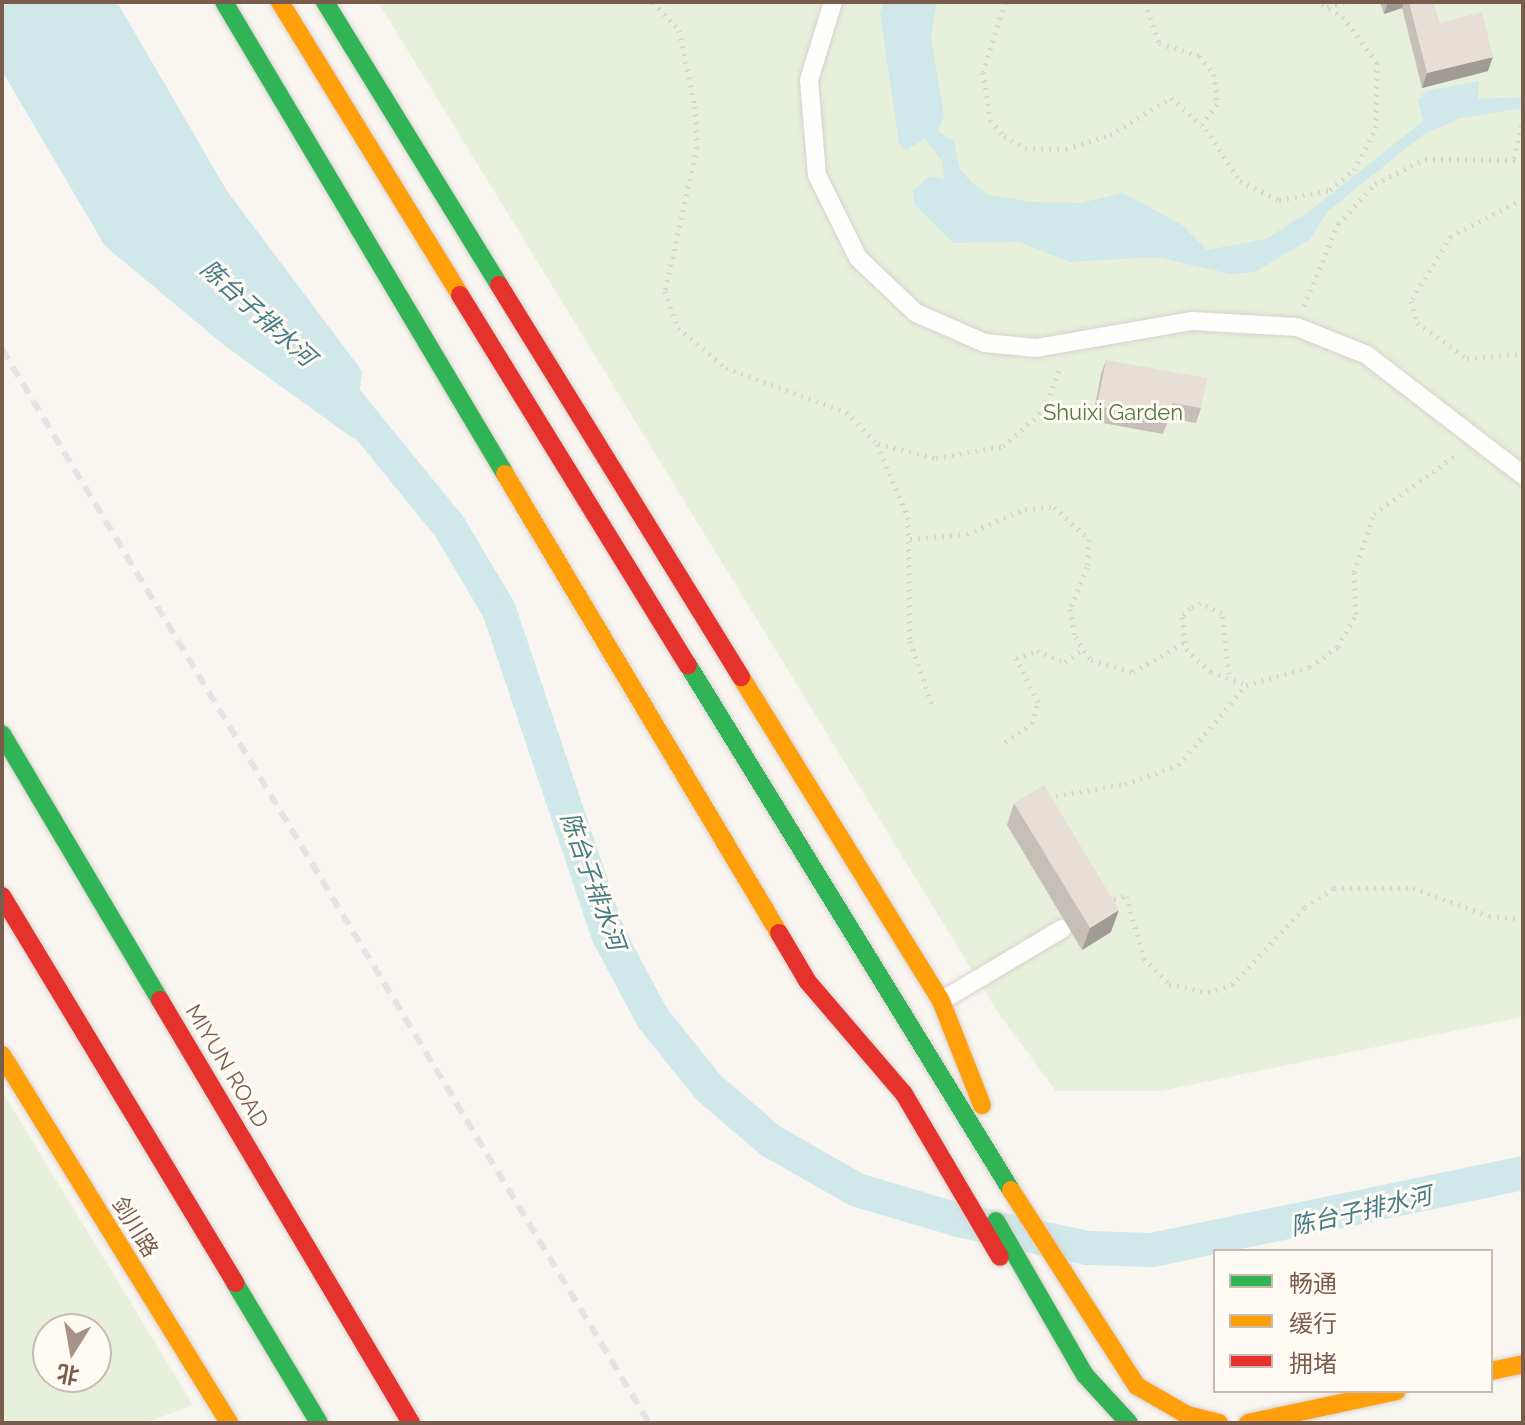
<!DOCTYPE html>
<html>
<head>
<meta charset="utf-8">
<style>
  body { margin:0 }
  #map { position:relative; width:1525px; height:1425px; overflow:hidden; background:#f9f5f0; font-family:Raleway,"Noto Sans SC",sans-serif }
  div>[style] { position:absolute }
  .green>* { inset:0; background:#e7f0db }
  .water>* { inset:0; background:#d0e8ea }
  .canal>* { height:34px; margin:-17px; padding:0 17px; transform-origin:17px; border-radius:17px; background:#d0e8ea }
  .path>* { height:5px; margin-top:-2.5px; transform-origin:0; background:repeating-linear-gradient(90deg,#dcd5d0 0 2px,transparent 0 8px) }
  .roads { filter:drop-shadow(0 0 2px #d7d1cb) drop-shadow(0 0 2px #d7d1cb) }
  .lane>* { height:18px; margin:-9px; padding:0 9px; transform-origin:9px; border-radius:9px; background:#fefefd }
  .fast>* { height:18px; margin:-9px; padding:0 9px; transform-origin:9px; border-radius:9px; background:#30b455 }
  .slow>* { height:18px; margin:-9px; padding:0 9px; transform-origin:9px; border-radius:9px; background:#ff9f0a }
  .jam>* { height:18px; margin:-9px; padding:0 9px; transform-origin:9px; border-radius:9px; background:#e5322d }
  .rail>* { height:6px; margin-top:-3px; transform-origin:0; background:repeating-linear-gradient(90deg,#e6e3e7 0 12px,transparent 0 20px) }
  .wall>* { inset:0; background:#c6bfb9 }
  .shaded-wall>* { inset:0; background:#a19b96 }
  .building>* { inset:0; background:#e6ded7 }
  span { translate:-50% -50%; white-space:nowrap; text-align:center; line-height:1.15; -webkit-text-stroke:6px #fffaf3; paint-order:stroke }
  .park-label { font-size:22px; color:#537a41 }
  .street-label { font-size:22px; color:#7a5c4d }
  .water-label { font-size:24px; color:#437c86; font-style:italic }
  .frame { position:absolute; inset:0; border:4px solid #7a5c4d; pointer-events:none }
  .legend { position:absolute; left:1213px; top:1249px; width:280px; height:144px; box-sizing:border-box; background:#fffaf3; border:2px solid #cabbb1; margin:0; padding:10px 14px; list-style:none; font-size:24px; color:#7a5c4d }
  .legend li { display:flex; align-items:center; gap:16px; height:40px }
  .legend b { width:40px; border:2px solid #cabbb1 }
  .north { position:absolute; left:32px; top:1313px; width:80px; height:80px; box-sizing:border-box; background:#fffaf3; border:2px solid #cabbb1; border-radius:50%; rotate:191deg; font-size:22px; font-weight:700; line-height:32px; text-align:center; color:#7a5c4d }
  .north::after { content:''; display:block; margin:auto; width:28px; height:36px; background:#a69286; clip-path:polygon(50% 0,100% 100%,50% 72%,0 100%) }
</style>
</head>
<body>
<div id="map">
  <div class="green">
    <div style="clip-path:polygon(378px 2px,1523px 2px,1523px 1017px,1160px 1091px,1056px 1091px,999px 1014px)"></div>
    <div style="clip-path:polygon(evenodd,2px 1091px,193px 1405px,145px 1423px,2px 1423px,2px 1091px,48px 1329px,96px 1329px,96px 1377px,48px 1377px,48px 1329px)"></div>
  </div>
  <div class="water">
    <div style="clip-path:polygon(2px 2px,117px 2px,227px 191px,362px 371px,354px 439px,225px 346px,105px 246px,2px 71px)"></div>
    <div style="clip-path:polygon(937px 2px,931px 36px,944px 116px,938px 131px,954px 141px,960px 169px,971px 182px,989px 195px,1032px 202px,1080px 203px,1123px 193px,1182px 225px,1207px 250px,1266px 239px,1311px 210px,1423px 121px,1418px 100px,1426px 91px,1479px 81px,1478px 99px,1523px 97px,1523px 108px,1461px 118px,1424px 134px,1328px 211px,1310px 239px,1255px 272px,1230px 274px,1156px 257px,1070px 262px,1019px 242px,953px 243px,914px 204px,913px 190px,930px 176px,944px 179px,943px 162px,925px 139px,906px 150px,899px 143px,880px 13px,884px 2px)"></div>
  </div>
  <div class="canal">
    <div style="left:325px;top:374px;width:196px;rotate:50.8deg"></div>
    <div style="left:449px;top:526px;width:98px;rotate:59.2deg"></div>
    <div style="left:499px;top:610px;width:344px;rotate:71.4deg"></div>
    <div style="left:609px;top:936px;width:92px;rotate:62deg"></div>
    <div style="left:652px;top:1017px;width:90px;rotate:51.3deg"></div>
    <div style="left:708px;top:1087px;width:83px;rotate:40.6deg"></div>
    <div style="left:771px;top:1141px;width:99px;rotate:29.7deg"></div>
    <div style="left:857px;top:1190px;width:105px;rotate:16.5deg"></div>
    <div style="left:958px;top:1220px;width:132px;rotate:12.2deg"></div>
    <div style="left:1087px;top:1248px;width:65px;rotate:1.8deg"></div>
    <div style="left:1152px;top:1250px;width:379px;rotate:-11.7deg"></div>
  </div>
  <div class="path">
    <div style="left:653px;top:2px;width:38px;rotate:47deg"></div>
    <div style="left:679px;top:30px;width:78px;rotate:78.1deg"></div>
    <div style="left:695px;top:106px;width:41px;rotate:87.2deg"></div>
    <div style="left:697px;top:147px;width:148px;rotate:102.5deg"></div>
    <div style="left:665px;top:291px;width:39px;rotate:71deg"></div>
    <div style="left:678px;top:328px;width:62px;rotate:39.8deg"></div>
    <div style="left:726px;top:368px;width:128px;rotate:20.1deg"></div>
    <div style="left:846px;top:412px;width:45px;rotate:45.9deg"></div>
    <div style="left:877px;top:444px;width:79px;rotate:67deg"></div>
    <div style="left:908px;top:517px;width:124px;rotate:89.1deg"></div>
    <div style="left:910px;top:641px;width:67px;rotate:70.8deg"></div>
    <div style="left:1005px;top:2px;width:73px;rotate:107.4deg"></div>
    <div style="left:983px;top:72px;width:49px;rotate:81.7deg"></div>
    <div style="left:990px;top:120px;width:21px;rotate:49deg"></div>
    <div style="left:1004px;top:136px;width:24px;rotate:30deg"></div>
    <div style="left:1025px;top:148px;width:41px;rotate:1.4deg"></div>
    <div style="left:1066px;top:149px;width:46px;rotate:-17.7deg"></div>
    <div style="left:1110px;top:135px;width:71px;rotate:-31.2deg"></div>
    <div style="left:1171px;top:98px;width:47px;rotate:41.5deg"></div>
    <div style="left:1206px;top:129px;width:62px;rotate:56.8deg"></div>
    <div style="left:1240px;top:181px;width:43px;rotate:26deg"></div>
    <div style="left:1279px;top:200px;width:52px;rotate:-11.1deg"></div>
    <div style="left:1330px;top:190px;width:31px;rotate:-40deg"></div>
    <div style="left:1354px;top:170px;width:47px;rotate:-62.4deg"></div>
    <div style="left:1376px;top:128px;width:65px;rotate:-89.1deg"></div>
    <div style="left:1377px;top:63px;width:56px;rotate:-126.3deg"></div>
    <div style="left:1344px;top:18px;width:30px;rotate:-147deg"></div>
    <div style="left:1145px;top:2px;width:43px;rotate:71.1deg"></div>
    <div style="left:1159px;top:43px;width:42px;rotate:18deg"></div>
    <div style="left:1199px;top:56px;width:23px;rotate:50deg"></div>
    <div style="left:1214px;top:74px;width:30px;rotate:84deg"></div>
    <div style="left:1217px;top:104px;width:25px;rotate:127deg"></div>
    <div style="left:1327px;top:7px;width:19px;rotate:-16deg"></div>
    <div style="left:1514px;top:158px;width:41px;rotate:-77.3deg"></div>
    <div style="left:1523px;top:199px;width:81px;rotate:152.8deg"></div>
    <div style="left:1451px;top:236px;width:76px;rotate:121.6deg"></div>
    <div style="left:1411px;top:301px;width:23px;rotate:75deg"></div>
    <div style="left:1417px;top:323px;width:61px;rotate:35deg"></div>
    <div style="left:1467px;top:358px;width:56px;rotate:-4.1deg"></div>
    <div style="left:1304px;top:306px;width:89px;rotate:-67.5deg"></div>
    <div style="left:1338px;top:224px;width:54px;rotate:-47.2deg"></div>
    <div style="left:1375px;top:184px;width:56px;rotate:-26.6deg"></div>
    <div style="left:1425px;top:159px;width:98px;rotate:0.6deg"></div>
    <div style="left:878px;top:444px;width:60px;rotate:13.6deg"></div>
    <div style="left:936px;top:458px;width:68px;rotate:-10.2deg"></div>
    <div style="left:1003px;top:446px;width:55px;rotate:-41.3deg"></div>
    <div style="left:1044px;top:410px;width:43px;rotate:-69.4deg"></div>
    <div style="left:910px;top:539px;width:57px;rotate:-5deg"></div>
    <div style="left:967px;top:534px;width:63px;rotate:-23.3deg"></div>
    <div style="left:1025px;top:509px;width:29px;rotate:-4deg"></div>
    <div style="left:1054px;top:507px;width:47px;rotate:42.4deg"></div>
    <div style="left:1089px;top:539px;width:28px;rotate:94deg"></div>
    <div style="left:1087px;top:567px;width:45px;rotate:112deg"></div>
    <div style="left:1070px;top:609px;width:28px;rotate:80deg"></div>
    <div style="left:1075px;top:637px;width:28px;rotate:55deg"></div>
    <div style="left:1091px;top:660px;width:44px;rotate:15.9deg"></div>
    <div style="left:1133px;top:672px;width:60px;rotate:-30deg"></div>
    <div style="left:1229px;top:674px;width:61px;rotate:-96.5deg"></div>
    <div style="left:1222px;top:613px;width:23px;rotate:-155deg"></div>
    <div style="left:1201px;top:603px;width:12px;rotate:156deg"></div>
    <div style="left:1190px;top:608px;width:12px;rotate:132deg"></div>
    <div style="left:1182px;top:617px;width:32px;rotate:83deg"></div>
    <div style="left:1186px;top:649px;width:34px;rotate:43deg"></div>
    <div style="left:1211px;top:672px;width:37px;rotate:20deg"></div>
    <div style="left:1005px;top:742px;width:33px;rotate:-35deg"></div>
    <div style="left:1032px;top:723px;width:22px;rotate:-74deg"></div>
    <div style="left:1038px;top:702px;width:49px;rotate:-116.6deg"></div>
    <div style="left:1016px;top:658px;width:22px;rotate:-18deg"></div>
    <div style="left:1037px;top:651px;width:30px;rotate:21deg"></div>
    <div style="left:1065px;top:662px;width:21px;rotate:-35deg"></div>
    <div style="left:1048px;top:797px;width:78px;rotate:-9.6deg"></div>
    <div style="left:1125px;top:784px;width:57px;rotate:-19.4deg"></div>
    <div style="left:1179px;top:765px;width:104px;rotate:-50.1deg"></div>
    <div style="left:1246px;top:685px;width:66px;rotate:-15.7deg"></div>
    <div style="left:1310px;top:667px;width:34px;rotate:-36deg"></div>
    <div style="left:1338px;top:647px;width:38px;rotate:-61deg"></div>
    <div style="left:1356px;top:614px;width:42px;rotate:-92.7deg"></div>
    <div style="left:1354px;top:572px;width:61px;rotate:-71deg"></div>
    <div style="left:1374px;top:514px;width:102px;rotate:-35.9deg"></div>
    <div style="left:1106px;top:901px;width:21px;rotate:-14deg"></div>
    <div style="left:1126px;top:896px;width:65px;rotate:73.8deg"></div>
    <div style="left:1144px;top:958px;width:36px;rotate:46deg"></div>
    <div style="left:1169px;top:984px;width:40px;rotate:12deg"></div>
    <div style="left:1208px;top:992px;width:25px;rotate:-16deg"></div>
    <div style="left:1232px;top:985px;width:107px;rotate:-46.9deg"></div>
    <div style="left:1305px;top:907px;width:35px;rotate:-33deg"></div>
    <div style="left:1334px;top:888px;width:79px"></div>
    <div style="left:1413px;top:888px;width:81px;rotate:20.2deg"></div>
    <div style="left:1489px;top:916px;width:34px;rotate:5deg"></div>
  </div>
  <div class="roads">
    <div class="lane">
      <div style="left:833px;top:2px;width:82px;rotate:107.1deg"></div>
      <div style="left:809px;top:80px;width:95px;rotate:85.2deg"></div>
      <div style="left:817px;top:175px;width:93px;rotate:63.7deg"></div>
      <div style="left:858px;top:258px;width:80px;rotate:43.5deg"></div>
      <div style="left:916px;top:313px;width:75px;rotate:23.5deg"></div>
      <div style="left:985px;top:343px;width:51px;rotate:5.6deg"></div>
      <div style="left:1036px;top:348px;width:159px;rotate:-9.8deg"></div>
      <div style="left:1193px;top:321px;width:104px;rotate:3.3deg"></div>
      <div style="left:1297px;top:327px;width:75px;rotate:21.8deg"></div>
      <div style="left:1367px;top:355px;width:197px;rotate:37.6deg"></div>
      <div style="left:941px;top:1001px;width:141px;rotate:-30.8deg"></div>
    </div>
    <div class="fast">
      <div style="left:224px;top:2px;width:549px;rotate:59.23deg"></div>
      <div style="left:325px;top:2px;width:332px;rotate:58.4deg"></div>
      <div style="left:688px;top:665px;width:616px;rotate:58.4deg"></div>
      <div style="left:2px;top:734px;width:309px;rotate:59.3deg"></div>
      <div style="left:996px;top:1221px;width:178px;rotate:60deg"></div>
      <div style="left:1085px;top:1375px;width:65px;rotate:47.5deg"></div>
      <div style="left:235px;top:1283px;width:163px;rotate:59deg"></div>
    </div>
    <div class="slow">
      <div style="left:280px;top:2px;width:344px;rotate:58.4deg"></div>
      <div style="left:505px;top:474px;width:535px;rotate:59.16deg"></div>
      <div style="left:741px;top:677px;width:381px;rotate:58.3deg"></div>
      <div style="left:941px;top:1001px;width:112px;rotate:68.5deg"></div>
      <div style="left:2px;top:1055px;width:432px;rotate:58.3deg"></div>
      <div style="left:1011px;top:1190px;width:233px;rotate:57.3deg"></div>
      <div style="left:1137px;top:1386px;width:58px;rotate:30.1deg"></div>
      <div style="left:1187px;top:1415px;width:33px;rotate:14deg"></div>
      <div style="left:1491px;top:1371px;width:33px;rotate:-12deg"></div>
      <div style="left:1248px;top:1423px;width:152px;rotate:-12.1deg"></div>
    </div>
    <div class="jam">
      <div style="left:499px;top:285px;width:461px;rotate:58.3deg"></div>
      <div style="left:460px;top:295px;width:435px;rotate:58.4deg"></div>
      <div style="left:2px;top:896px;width:452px;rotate:58.9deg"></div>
      <div style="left:779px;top:933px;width:57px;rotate:59.4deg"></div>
      <div style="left:808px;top:982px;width:148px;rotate:49.4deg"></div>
      <div style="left:904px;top:1094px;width:189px;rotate:59.5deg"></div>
      <div style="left:160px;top:1000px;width:492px;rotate:59.3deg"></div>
    </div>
  </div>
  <div class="rail">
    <div style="left:2px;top:349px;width:1254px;rotate:58.93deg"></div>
  </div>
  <div class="wall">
    <div style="clip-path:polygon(1380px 2px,1433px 2px,1439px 23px,1488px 71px,1422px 88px,1402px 8px,1384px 14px)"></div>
    <div style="clip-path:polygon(1106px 360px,1201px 408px,1196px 423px,1169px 418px,1163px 434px,1092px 421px,1101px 374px)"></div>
    <div style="clip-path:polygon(1014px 803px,1111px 932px,1082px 950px,1007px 825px)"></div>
  </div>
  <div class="shaded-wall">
    <div style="clip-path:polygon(1388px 2px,1404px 2px,1402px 8px,1384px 14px)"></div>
    <div style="clip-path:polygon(1493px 57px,1488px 71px,1422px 88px,1427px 73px)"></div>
    <div style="clip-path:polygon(1119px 910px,1111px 932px,1082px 950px,1090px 928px)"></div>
  </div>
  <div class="building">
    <div style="clip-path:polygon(1409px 2px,1433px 2px,1439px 23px,1482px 12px,1493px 57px,1427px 73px)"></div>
    <div style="clip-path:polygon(1106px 360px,1207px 378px,1201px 408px,1172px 403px,1168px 420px,1097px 406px)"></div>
    <div style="clip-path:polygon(1044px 785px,1119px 910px,1090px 928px,1014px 803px)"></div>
  </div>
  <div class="park-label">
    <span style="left:1113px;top:413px">Shuixi Garden</span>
  </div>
  <div class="street-label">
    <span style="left:227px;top:1066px;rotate:59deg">MIYUN ROAD</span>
    <span style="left:135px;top:1227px;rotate:58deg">剑川路</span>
  </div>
  <div class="water-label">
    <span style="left:258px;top:313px;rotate:42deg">陈台子排水河</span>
    <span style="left:593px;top:881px;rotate:70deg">陈台子排水河</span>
    <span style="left:1361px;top:1211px;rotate:-13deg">陈台子排水河</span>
  </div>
  <div class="frame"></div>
  <ul class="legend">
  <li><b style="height:10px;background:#30b455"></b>畅通</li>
  <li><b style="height:10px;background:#ff9f0a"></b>缓行</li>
  <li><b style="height:10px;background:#e5322d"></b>拥堵</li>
  </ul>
  <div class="north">北</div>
</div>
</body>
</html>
